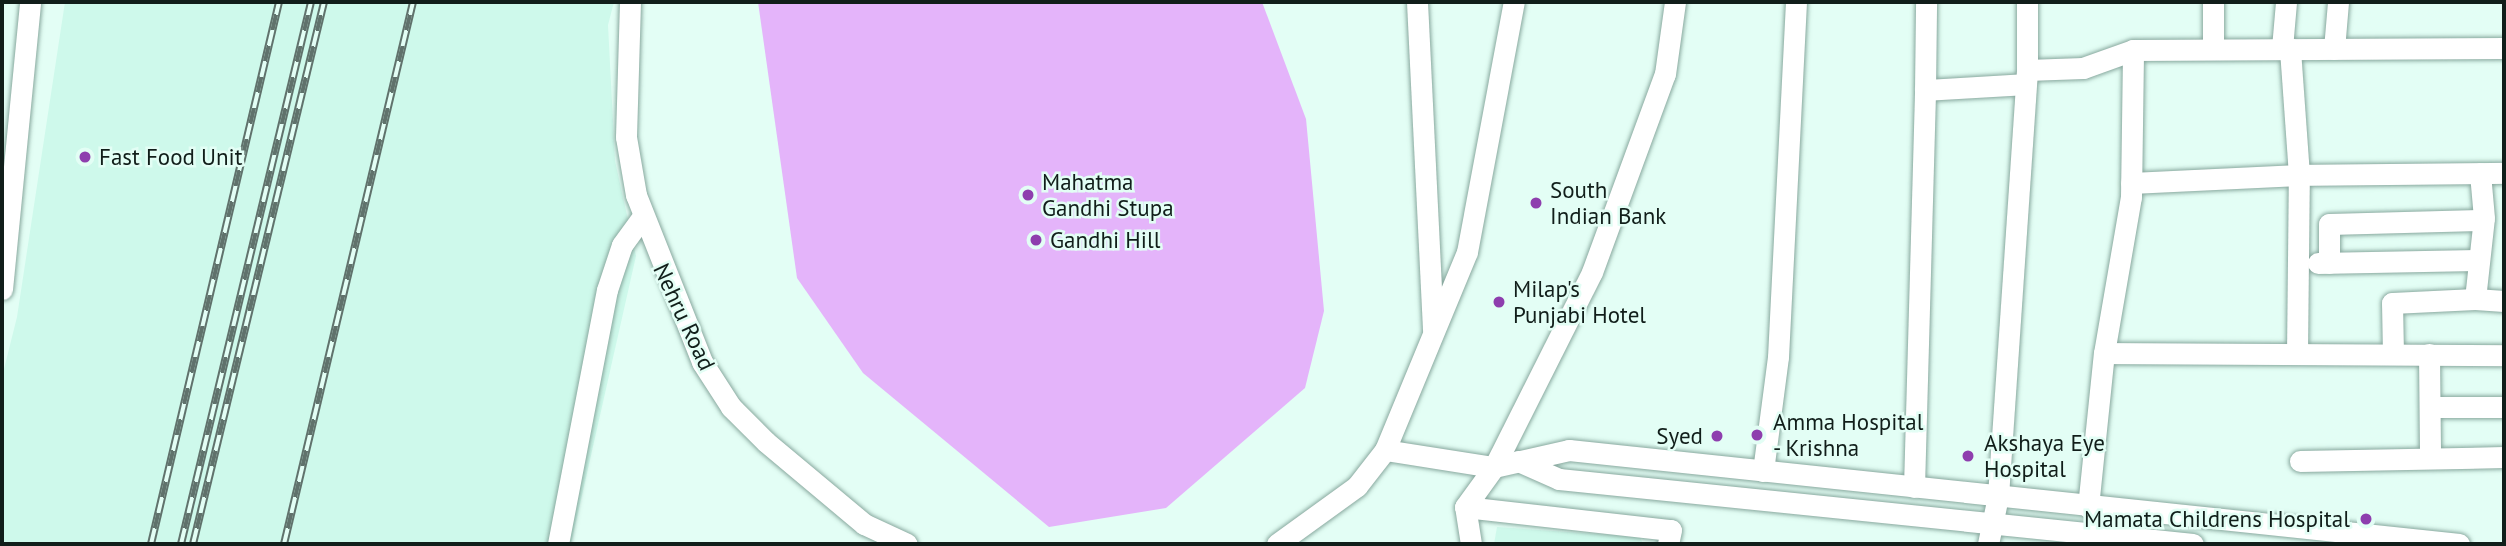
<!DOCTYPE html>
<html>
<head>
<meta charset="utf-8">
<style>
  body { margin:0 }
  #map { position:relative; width:2506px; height:546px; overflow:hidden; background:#e3fef5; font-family:"PT Sans",sans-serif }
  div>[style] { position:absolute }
  .built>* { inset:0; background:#cef9eb }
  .green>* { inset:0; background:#e4b4fa }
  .roads { filter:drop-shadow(0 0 2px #88a89e) drop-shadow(0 0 2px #88a89e) }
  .minor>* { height:21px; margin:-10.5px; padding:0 10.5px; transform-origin:10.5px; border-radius:10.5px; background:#fff }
  .rail>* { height:8px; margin-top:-4px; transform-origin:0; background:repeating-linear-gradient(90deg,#e3fef5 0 16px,#60726c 0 32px); box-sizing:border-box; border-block:2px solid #60726c }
  .dots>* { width:19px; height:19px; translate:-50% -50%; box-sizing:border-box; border:4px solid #e3fef5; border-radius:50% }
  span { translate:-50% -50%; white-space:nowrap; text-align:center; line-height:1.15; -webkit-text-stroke:5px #e3fef5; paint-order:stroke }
  .poi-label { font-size:23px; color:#111e1a }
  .left { translate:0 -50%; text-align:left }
  .right { translate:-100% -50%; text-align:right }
  .street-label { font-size:23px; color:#111e1a }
  .frame { position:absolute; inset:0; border:4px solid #111e1a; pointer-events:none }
</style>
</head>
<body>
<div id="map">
  <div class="built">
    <div style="clip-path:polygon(65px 2px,614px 2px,608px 25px,615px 161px,636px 256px,571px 544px,2px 544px,2px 377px,17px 317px)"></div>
    <div style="clip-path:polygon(1497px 527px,1640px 537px,1643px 544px,1494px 544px)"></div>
  </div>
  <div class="green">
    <div style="clip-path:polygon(758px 2px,1262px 2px,1306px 119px,1324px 311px,1305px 388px,1166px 508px,1049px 527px,863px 373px,797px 278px)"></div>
  </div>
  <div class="roads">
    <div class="minor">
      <div style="left:630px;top:2px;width:135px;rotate:91.7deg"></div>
      <div style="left:626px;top:137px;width:59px;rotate:80.2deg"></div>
      <div style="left:636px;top:195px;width:180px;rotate:68.4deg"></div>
      <div style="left:702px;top:362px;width:54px;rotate:57.2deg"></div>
      <div style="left:731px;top:407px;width:49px;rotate:45deg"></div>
      <div style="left:766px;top:442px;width:128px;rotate:39.9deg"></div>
      <div style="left:864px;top:524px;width:47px;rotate:24.9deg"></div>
      <div style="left:1417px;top:2px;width:329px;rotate:87.2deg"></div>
      <div style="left:2282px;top:48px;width:46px;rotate:-85deg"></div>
      <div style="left:2213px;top:49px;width:47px;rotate:-90deg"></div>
      <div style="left:2334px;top:49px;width:47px;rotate:-85.1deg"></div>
      <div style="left:2027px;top:70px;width:68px;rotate:-90deg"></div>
      <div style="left:1925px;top:90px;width:88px;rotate:-89.3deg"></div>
      <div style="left:2131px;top:183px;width:168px;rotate:-2.7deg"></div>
      <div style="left:2299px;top:175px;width:127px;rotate:-94.1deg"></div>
      <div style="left:2318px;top:263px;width:159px;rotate:-1.1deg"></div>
      <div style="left:2329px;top:263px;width:39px;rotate:-90deg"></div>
      <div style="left:2329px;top:224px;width:150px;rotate:-1.5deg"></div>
      <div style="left:2px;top:289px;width:288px;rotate:-84.4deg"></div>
      <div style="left:2475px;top:299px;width:29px;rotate:4deg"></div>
      <div style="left:2104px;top:353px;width:400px;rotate:0.3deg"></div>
      <div style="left:2297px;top:354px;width:179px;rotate:-89.4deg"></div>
      <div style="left:2299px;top:175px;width:205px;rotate:-0.6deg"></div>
      <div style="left:2393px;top:354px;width:51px;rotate:-91.1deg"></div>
      <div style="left:2392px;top:303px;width:83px;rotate:-2.8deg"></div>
      <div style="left:2475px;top:299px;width:81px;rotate:-83.7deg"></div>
      <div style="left:2484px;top:218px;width:45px;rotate:-95.1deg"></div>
      <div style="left:2429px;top:354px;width:104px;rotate:89.4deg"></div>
      <div style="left:2430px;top:407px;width:74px"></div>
      <div style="left:1385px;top:450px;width:110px;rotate:8.9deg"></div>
      <div style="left:1494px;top:467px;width:77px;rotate:-12.8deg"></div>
      <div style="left:1569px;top:450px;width:895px;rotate:6.03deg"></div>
      <div style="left:1518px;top:461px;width:45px;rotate:23.7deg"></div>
      <div style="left:1559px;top:479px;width:637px;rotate:5.85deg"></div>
      <div style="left:2300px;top:461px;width:204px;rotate:-1.1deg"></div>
      <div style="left:1763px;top:471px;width:115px;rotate:-82.5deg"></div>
      <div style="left:1778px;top:357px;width:355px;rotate:-87.1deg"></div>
      <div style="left:1914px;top:487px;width:397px;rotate:-88.4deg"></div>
      <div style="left:1925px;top:90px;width:100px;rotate:-3.4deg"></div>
      <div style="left:1465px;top:507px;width:207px;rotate:6.4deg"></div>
      <div style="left:1671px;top:530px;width:14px;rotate:102deg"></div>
      <div style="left:2088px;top:507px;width:155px;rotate:-84.1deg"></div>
      <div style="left:2104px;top:353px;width:158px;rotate:-80.2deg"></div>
      <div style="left:2131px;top:197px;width:147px;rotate:-89.2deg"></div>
      <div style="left:558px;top:544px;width:259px;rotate:-79.1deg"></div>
      <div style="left:607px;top:290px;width:47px;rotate:-71.6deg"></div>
      <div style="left:622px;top:245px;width:36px;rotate:-54deg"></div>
      <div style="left:1277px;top:544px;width:99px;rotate:-35.9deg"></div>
      <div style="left:1357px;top:486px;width:46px;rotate:-52.1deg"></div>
      <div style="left:1385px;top:450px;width:214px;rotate:-67.5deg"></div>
      <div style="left:1467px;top:252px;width:254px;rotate:-79.4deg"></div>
      <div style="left:1471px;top:544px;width:37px;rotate:-99deg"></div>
      <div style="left:1465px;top:507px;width:49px;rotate:-54.1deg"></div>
      <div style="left:1494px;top:467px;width:218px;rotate:-63.3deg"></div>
      <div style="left:1592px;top:272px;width:211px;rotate:-69.8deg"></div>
      <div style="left:1665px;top:74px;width:73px;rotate:-82.1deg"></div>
      <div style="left:1988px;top:544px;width:49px;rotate:-78.2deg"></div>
      <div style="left:1998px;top:496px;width:427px;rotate:-86.1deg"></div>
      <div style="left:2027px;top:70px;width:56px;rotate:-2deg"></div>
      <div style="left:2083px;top:68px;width:53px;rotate:-19.8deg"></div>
      <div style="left:2133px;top:50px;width:371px;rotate:-0.3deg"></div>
    </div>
  </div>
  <div class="rail">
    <div style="left:151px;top:544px;width:557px;rotate:-76.71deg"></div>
    <div style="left:181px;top:544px;width:557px;rotate:-76.51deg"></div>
    <div style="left:193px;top:544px;width:558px;rotate:-76.41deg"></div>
    <div style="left:284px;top:544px;width:557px;rotate:-76.61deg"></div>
  </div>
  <div class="dots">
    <div style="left:85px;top:157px;background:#8e3eae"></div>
    <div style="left:1028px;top:195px;background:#8e3eae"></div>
    <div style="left:1536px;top:203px;background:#8e3eae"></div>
    <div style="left:1036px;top:240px;background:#8e3eae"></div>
    <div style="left:1499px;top:302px;background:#8e3eae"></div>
    <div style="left:1757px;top:435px;background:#8e3eae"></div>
    <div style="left:1717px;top:436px;background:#8e3eae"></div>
    <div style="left:1968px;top:456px;background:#8e3eae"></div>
    <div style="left:2366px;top:519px;background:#8e3eae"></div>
  </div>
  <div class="poi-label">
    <span class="left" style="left:99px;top:157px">Fast Food Unit</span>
    <span class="left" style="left:1042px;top:195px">Mahatma<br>Gandhi Stupa</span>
    <span class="left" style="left:1550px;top:203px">South<br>Indian Bank</span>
    <span class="left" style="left:1050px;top:240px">Gandhi Hill</span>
    <span class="left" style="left:1513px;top:302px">Milap's<br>Punjabi Hotel</span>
    <span class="left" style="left:1773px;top:435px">Amma Hospital<br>- Krishna</span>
    <span class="right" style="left:1703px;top:436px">Syed</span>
    <span class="left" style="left:1984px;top:456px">Akshaya Eye<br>Hospital</span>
    <span class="right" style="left:2350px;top:519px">Mamata Childrens Hospital</span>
  </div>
  <div class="street-label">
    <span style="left:684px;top:317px;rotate:65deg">Nehru Road</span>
  </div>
  <div class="frame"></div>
</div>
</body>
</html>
